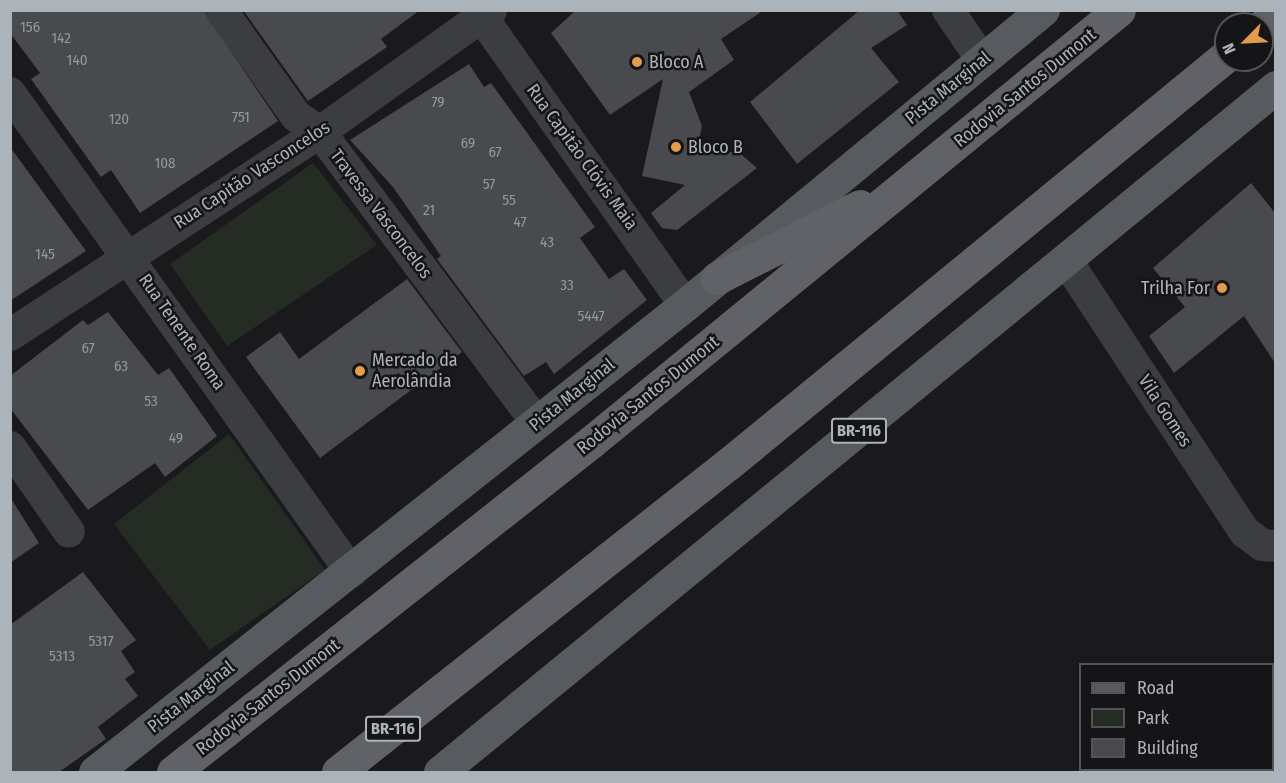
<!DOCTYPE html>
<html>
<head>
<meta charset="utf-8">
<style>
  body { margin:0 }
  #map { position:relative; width:1286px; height:783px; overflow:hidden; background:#1a1a1c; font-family:"Fira Sans Condensed",sans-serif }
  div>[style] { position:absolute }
  .green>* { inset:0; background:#242c24 }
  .building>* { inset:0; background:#494a4e }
  .minor>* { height:32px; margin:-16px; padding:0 16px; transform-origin:16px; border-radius:16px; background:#3b3d41 }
  .primary>* { height:33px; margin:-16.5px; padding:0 16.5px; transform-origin:16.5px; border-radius:16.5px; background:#575a5f }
  .trunk>* { height:33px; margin:-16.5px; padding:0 16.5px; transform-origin:16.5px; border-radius:16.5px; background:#606268 }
  .dots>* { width:16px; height:16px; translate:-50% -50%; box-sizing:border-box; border:3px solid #151517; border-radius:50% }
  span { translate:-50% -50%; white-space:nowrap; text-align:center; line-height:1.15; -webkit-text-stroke:5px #151517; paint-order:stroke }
  .number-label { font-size:15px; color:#94999f }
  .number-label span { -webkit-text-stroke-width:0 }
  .shield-label span { padding:2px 4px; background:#151517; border:2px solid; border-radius:4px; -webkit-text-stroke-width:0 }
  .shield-label { font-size:16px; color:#adb3ba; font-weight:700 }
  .poi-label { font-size:18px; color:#adb3ba }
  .left { translate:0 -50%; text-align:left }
  .right { translate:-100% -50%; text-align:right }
  .street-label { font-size:18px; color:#adb3ba }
  .frame { position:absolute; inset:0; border:12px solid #adb3ba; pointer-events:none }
  .legend { position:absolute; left:1079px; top:663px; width:195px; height:108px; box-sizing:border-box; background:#151517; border:2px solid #525458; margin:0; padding:8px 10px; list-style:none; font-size:18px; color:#adb3ba }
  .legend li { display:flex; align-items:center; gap:12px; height:30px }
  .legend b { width:30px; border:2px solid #525458 }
  .north { position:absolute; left:1214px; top:12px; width:60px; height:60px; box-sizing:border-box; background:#151517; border:2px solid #525458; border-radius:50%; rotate:246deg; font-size:16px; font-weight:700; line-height:24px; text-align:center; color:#adb3ba }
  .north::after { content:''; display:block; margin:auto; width:21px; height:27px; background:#e49c4a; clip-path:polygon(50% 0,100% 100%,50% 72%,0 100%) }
</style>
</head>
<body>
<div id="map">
  <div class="green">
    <div style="clip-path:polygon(313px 163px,377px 245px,227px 346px,170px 264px)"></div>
    <div style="clip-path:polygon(229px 434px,325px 570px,210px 650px,114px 524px)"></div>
  </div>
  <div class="building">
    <div style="clip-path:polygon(10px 10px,203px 10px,278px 121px,140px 213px,111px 170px,101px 177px,31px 79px,40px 73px,10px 33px)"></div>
    <div style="clip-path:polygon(243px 10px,420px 10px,381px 39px,387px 47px,308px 101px)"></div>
    <div style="clip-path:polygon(576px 10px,764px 10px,721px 39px,734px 60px,689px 92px,702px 126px,698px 145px,728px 154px,735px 149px,757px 168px,677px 230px,662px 228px,651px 213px,685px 185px,642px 176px,663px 79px,610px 115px,551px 33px)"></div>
    <div style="clip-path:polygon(860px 10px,897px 10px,907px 25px,871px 48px,899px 82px,797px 164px,750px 102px)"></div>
    <div style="clip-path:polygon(469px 64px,484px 87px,491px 83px,595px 227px,580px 238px,609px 279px,624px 269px,647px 300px,554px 374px,546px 362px,524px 376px,437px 259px,441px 256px,393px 187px,350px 140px)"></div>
    <div style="clip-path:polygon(10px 147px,86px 251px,10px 301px)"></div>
    <div style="clip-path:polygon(1251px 183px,1275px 213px,1275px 363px,1244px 316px,1174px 373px,1149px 336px,1185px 307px,1153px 268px)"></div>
    <div style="clip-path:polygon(407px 279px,462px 352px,320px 458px,246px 357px,280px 332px,299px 359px)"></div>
    <div style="clip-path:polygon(108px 312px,158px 375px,169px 368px,217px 436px,165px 477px,155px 463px,88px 510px,10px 408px,10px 376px,83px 320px,88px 325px)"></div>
    <div style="clip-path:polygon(10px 497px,39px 543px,10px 563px)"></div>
    <div style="clip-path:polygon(83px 572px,136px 640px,121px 651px,135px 672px,125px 679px,138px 696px,98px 727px,106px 739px,59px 772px,10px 772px,10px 625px)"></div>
  </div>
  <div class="minor">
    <div style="left:221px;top:10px;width:130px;rotate:54.7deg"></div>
    <div style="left:296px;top:116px;width:29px;rotate:34deg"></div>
    <div style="left:320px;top:132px;width:363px;rotate:53.3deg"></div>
    <div style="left:477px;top:10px;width:361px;rotate:54.8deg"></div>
    <div style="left:948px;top:10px;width:60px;rotate:55.8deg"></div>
    <div style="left:10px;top:93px;width:588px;rotate:54.55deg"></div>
    <div style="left:1066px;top:260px;width:326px;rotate:56.7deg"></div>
    <div style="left:1245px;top:532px;width:21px;rotate:37deg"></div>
    <div style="left:1262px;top:545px;width:14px;rotate:4deg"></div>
    <div style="left:10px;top:335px;width:371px;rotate:-33.2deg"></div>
    <div style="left:320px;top:132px;width:210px;rotate:-35.5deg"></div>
    <div style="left:10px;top:447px;width:103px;rotate:55.2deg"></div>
  </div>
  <div class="primary">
    <div style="left:95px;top:772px;width:752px;rotate:-38.36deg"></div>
    <div style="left:685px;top:305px;width:464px;rotate:-39.5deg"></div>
    <div style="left:440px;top:772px;width:1081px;rotate:-39.33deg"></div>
  </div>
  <div class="trunk">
    <div style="left:1262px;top:26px;width:18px;rotate:-38deg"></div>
    <div style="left:717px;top:278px;width:160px;rotate:-26.7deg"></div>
    <div style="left:173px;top:772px;width:533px;rotate:-38.29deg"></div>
    <div style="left:591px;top:442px;width:682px;rotate:-39.29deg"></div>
    <div style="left:338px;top:772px;width:496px;rotate:-38.3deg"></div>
    <div style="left:727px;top:465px;width:645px;rotate:-39.34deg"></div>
  </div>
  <div class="dots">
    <div style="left:637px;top:62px;background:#e49c4a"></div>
    <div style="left:676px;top:147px;background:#e49c4a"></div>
    <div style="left:1222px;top:288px;background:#e49c4a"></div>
    <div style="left:360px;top:371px;background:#e49c4a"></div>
  </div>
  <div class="number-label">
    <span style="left:30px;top:28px">156</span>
    <span style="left:61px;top:39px">142</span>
    <span style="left:77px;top:61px">140</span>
    <span style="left:438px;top:103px">79</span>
    <span style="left:241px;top:118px">751</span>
    <span style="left:119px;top:120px">120</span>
    <span style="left:468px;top:144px">69</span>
    <span style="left:495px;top:153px">67</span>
    <span style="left:165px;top:164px">108</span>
    <span style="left:489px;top:185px">57</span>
    <span style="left:509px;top:201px">55</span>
    <span style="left:429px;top:211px">21</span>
    <span style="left:520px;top:223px">47</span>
    <span style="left:547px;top:243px">43</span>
    <span style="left:45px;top:255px">145</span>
    <span style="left:567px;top:286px">33</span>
    <span style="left:591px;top:317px">5447</span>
    <span style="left:88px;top:349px">67</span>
    <span style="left:121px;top:367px">63</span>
    <span style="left:151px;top:402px">53</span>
    <span style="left:176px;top:439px">49</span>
    <span style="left:101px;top:642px">5317</span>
    <span style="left:62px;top:657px">5313</span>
  </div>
  <div class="shield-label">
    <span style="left:859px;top:431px">BR-116</span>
    <span style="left:393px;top:729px">BR-116</span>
  </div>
  <div class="poi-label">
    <span class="left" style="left:649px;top:62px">Bloco A</span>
    <span class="left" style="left:688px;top:147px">Bloco B</span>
    <span class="right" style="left:1210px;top:288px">Trilha For</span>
    <span class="left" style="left:372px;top:371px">Mercado da<br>Aerolândia</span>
  </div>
  <div class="street-label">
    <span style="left:948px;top:88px;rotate:-39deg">Pista Marginal</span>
    <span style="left:1025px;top:88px;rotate:-39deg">Rodovia Santos Dumont</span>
    <span style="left:582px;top:157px;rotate:54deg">Rua Capitão Clóvis Maia</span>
    <span style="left:252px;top:175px;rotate:-33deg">Rua Capitão Vasconcelos</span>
    <span style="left:381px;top:214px;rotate:53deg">Travessa Vasconcelos</span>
    <span style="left:182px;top:332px;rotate:55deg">Rua Tenente Roma</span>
    <span style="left:572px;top:395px;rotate:-39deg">Pista Marginal</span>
    <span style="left:648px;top:395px;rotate:-39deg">Rodovia Santos Dumont</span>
    <span style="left:1165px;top:411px;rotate:57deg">Vila Gomes</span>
    <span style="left:191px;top:697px;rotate:-38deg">Pista Marginal</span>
    <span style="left:268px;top:697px;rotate:-38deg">Rodovia Santos Dumont</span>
  </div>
  <div class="frame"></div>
  <ul class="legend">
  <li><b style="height:8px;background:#575a5f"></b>Road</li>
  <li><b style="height:16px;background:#242c24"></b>Park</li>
  <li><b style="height:16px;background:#494a4e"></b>Building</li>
  </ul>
  <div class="north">N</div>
</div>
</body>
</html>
